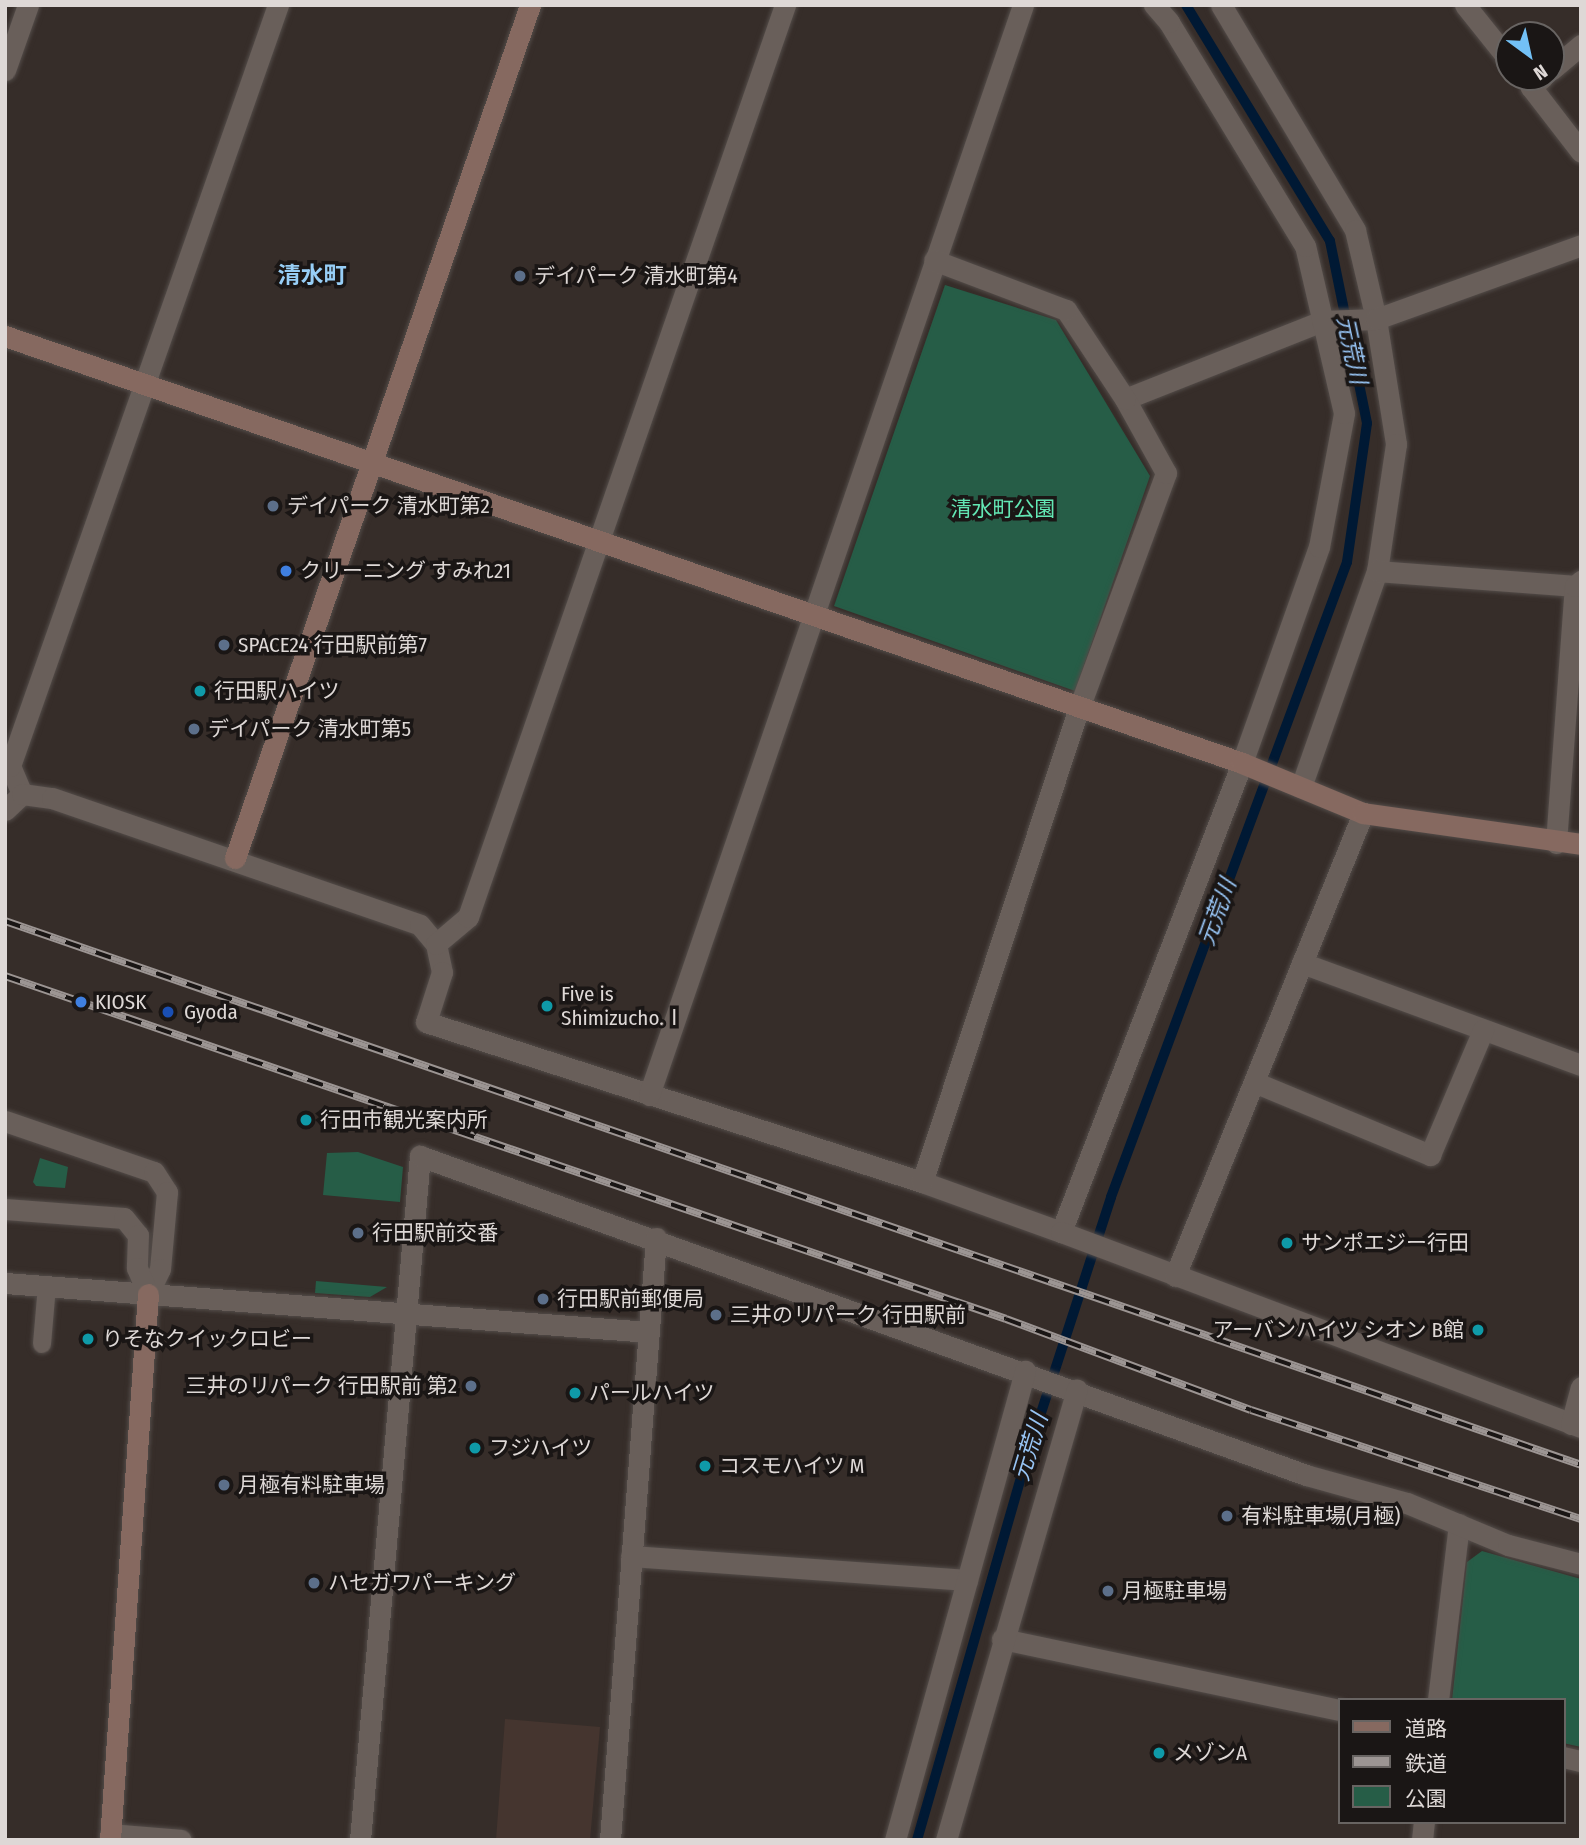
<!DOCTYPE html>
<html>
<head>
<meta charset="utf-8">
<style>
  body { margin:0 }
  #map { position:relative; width:1586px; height:1845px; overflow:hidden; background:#362d29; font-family:"Fira Sans Condensed","Noto Sans JP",sans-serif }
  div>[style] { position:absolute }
  .built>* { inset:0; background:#45352f }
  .green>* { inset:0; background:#265d47 }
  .stream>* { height:10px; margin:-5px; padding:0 5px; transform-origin:5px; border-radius:5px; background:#001934 }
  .roads { filter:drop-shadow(0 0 2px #534c49) drop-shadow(0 0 2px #534c49) }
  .lane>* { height:18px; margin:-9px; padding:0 9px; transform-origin:9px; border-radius:9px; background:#695f5a }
  .street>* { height:21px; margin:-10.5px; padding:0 10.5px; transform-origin:10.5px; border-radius:10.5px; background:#695f5a }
  .secondary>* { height:21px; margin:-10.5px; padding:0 10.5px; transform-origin:10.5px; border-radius:10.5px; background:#866960 }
  .rail>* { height:8px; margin-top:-4px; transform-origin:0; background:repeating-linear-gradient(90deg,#1a1615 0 16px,#9c9593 0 32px); box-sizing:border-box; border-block:2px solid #9c9593 }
  .dots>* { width:19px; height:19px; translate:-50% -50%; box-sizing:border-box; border:4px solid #1a1615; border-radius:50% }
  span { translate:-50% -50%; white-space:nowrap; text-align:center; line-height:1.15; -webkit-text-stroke:7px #1a1615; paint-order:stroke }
  .poi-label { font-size:21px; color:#ded8d6 }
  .left { translate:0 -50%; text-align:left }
  .right { translate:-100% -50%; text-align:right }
  .park-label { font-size:21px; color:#63e7b4 }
  .neighbourhood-label { font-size:23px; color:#97cef6; font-weight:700 }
  .water-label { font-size:23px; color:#98c5f5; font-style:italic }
  .frame { position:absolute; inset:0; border:7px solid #ded8d6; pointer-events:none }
  .legend { position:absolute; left:1338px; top:1698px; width:228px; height:126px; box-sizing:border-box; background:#1a1615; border:2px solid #686462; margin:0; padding:9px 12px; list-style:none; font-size:21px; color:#ded8d6 }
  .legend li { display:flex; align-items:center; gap:14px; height:35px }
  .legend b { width:35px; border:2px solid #686462 }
  .north { position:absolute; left:1495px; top:21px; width:70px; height:70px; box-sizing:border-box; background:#1a1615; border:2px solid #686462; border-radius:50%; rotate:147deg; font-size:19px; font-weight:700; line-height:28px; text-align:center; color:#ded8d6 }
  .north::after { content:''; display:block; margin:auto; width:24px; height:32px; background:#73c1f6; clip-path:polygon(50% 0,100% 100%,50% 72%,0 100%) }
</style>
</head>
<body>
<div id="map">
  <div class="built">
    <div style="clip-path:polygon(505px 1719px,600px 1727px,590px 1840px,496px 1840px)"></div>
  </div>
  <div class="green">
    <div style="clip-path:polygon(945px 285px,1056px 320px,1150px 476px,1075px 691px,834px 606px)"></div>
    <div style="clip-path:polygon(358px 1152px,403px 1167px,400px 1202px,323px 1195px,327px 1153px)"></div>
    <div style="clip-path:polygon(40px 1158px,68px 1167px,65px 1188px,36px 1186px,33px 1182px)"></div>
    <div style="clip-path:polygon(316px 1281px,387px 1287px,370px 1297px,315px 1293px)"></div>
    <div style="clip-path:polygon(1482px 1551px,1581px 1579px,1581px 1747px,1563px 1743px,1563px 1700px,1452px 1700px,1467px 1562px)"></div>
  </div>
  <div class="stream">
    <div style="left:917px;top:1840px;width:399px;rotate:-74deg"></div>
    <div style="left:1027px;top:1456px;width:272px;rotate:-72deg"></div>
    <div style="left:1111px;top:1197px;width:677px;rotate:-69.61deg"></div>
    <div style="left:1347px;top:562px;width:140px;rotate:-81.8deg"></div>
    <div style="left:1367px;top:423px;width:186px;rotate:-101.5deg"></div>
    <div style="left:1330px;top:241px;width:276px;rotate:-121.4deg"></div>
  </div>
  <div class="roads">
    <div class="lane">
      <div style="left:42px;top:1344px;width:58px;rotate:-85.1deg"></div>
    </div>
    <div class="street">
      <div style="left:1221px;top:5px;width:262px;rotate:59.2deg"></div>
      <div style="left:1355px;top:230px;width:91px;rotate:76.7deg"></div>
      <div style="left:1376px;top:319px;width:127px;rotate:80.9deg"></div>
      <div style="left:1396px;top:444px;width:128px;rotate:98.5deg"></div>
      <div style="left:1377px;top:571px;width:229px;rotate:109.4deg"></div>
      <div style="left:1465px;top:5px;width:70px;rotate:51.3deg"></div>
      <div style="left:5px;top:70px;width:69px;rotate:-70.5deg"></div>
      <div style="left:1551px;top:70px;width:39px;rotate:-40deg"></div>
      <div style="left:1543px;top:77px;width:16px;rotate:140deg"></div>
      <div style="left:1531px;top:87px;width:82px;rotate:52.4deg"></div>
      <div style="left:1125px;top:399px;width:212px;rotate:-21.6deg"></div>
      <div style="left:1322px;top:321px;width:54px;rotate:-2.1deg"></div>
      <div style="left:1376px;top:319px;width:218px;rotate:-19.8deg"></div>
      <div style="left:1377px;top:571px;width:199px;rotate:4.3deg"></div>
      <div style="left:22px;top:794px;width:30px;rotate:-113deg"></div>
      <div style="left:10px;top:766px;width:807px;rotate:-70.6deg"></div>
      <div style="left:5px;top:810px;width:23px;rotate:-43deg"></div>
      <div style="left:22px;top:794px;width:30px;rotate:8deg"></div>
      <div style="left:52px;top:798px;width:389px;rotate:19deg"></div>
      <div style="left:420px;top:925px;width:25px;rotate:50deg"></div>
      <div style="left:436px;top:944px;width:29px;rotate:78deg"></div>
      <div style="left:442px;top:972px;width:52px;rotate:107.7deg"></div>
      <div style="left:426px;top:1022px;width:521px;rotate:17.88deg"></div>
      <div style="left:922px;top:1182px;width:148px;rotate:19.8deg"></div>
      <div style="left:1061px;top:1232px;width:503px;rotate:-68.9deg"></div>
      <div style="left:1242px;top:763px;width:229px;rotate:-70.4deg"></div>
      <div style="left:1319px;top:547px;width:136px;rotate:-79.4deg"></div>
      <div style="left:1344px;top:413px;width:171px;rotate:-103.1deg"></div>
      <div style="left:1305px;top:246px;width:262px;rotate:-121.3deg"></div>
      <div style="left:1169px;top:22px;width:23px;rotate:-131deg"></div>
      <div style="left:1556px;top:843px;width:258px;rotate:-85.8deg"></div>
      <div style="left:1575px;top:586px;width:8px;rotate:-40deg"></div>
      <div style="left:436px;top:944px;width:42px;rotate:-40.2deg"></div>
      <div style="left:468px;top:917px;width:966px;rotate:-70.83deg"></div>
      <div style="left:1302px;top:963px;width:297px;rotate:20.1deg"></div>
      <div style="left:1254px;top:1082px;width:191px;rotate:22.5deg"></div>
      <div style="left:1430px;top:1155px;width:136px;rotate:-67deg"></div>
      <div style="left:649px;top:1095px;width:1152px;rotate:-71.06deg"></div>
      <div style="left:5px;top:1121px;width:157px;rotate:18.9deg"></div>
      <div style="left:154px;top:1172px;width:24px;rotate:57deg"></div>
      <div style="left:167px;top:1192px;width:77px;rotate:95.2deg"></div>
      <div style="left:160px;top:1269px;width:28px;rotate:116deg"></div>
      <div style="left:922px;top:1182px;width:499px;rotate:-71.7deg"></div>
      <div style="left:1079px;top:708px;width:251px;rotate:-69.7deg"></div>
      <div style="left:1166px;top:473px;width:85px;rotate:-119deg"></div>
      <div style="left:1125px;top:399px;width:107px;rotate:-123.5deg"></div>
      <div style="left:1066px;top:310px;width:141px;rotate:-159.3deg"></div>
      <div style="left:5px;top:1209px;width:119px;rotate:4.3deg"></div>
      <div style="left:124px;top:1218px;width:22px;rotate:51deg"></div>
      <div style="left:138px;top:1235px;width:33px;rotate:92deg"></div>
      <div style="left:137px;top:1268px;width:28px;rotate:67deg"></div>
      <div style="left:1061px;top:1232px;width:555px;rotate:20.56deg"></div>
      <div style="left:1175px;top:1276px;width:500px;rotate:-67.9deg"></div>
      <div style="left:5px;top:1283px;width:646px;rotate:4.35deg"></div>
      <div style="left:1571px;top:1424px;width:38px;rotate:-75deg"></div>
      <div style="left:631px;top:1556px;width:337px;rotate:4.1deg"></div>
      <div style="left:1002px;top:1639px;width:344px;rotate:11.9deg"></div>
      <div style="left:1438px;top:1700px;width:177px;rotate:-83.2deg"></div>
      <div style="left:1563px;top:1757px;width:18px;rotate:13deg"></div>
      <div style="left:110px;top:1834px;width:71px;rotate:4.8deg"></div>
      <div style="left:360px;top:1840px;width:687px;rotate:-84.99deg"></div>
      <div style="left:420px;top:1156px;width:942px;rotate:19.8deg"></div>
      <div style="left:1306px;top:1475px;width:105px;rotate:15.5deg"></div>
      <div style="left:1407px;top:1503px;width:109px;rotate:22.6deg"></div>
      <div style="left:1508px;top:1545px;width:75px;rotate:14.6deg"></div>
      <div style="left:610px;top:1840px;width:604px;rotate:-85.63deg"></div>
      <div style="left:895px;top:1840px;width:487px;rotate:-74.5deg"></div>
      <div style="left:946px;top:1840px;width:469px;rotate:-73.8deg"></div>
      <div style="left:1422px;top:1840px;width:18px;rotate:-84deg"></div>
    </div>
    <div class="secondary">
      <div style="left:5px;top:336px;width:1309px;rotate:19.04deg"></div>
      <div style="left:1242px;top:763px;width:131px;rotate:22.5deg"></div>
      <div style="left:1363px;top:813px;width:220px;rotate:8.1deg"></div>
      <div style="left:235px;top:858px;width:903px;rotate:-70.92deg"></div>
      <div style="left:110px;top:1840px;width:547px;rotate:-86.02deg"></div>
    </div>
  </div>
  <div class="rail">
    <div style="left:5px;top:921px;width:1667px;rotate:19.04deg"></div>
    <div style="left:5px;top:976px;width:1058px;rotate:18.91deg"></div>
    <div style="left:1006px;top:1319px;width:261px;rotate:20.4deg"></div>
    <div style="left:1251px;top:1410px;width:348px;rotate:18.3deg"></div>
  </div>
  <div class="dots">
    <div style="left:520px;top:276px;background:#5c6f8a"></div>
    <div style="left:273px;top:506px;background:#5c6f8a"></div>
    <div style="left:286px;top:571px;background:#3f7fe0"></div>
    <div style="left:224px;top:645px;background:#5c6f8a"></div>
    <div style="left:200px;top:691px;background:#0f9aa8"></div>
    <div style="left:194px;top:729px;background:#5c6f8a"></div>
    <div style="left:81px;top:1002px;background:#3f7fe0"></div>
    <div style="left:547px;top:1006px;background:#0f9aa8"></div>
    <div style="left:168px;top:1012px;background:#1a4fb4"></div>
    <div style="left:306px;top:1120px;background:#0f9aa8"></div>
    <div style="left:358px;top:1233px;background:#5c6f8a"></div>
    <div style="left:1287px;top:1243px;background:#0f9aa8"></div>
    <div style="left:543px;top:1299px;background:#5c6f8a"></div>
    <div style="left:716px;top:1315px;background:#5c6f8a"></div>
    <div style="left:1478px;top:1330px;background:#0f9aa8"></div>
    <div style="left:88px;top:1339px;background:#0f9aa8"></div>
    <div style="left:471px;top:1386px;background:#5c6f8a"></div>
    <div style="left:575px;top:1393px;background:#0f9aa8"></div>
    <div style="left:475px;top:1448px;background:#0f9aa8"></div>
    <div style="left:705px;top:1466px;background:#0f9aa8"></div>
    <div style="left:224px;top:1485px;background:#5c6f8a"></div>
    <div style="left:1227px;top:1516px;background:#5c6f8a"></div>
    <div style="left:314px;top:1583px;background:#5c6f8a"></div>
    <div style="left:1108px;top:1591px;background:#5c6f8a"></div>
    <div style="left:1159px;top:1753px;background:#0f9aa8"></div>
  </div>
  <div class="poi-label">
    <span class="left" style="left:534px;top:276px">デイパーク 清水町第4</span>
    <span class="left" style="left:287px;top:506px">デイパーク 清水町第2</span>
    <span class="left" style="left:300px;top:571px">クリーニング すみれ21</span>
    <span class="left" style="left:238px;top:645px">SPACE24 行田駅前第7</span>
    <span class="left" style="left:214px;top:691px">行田駅ハイツ</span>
    <span class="left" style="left:208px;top:729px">デイパーク 清水町第5</span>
    <span class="left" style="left:561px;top:1006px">Five is<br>Shimizucho.Ⅰ</span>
    <span class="left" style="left:95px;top:1002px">KIOSK</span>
    <span class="left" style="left:184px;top:1012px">Gyoda</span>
    <span class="left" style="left:320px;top:1120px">行田市観光案内所</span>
    <span class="left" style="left:372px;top:1233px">行田駅前交番</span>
    <span class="left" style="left:1301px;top:1243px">サンポエジー行田</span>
    <span class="left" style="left:557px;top:1299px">行田駅前郵便局</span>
    <span class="left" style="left:730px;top:1315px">三井のリパーク 行田駅前</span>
    <span class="right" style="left:1464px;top:1330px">アーバンハイツ シオン B館</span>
    <span class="left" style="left:102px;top:1339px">りそなクイックロビー</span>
    <span class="right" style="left:457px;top:1386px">三井のリパーク 行田駅前 第2</span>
    <span class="left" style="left:589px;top:1393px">パールハイツ</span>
    <span class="left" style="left:489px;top:1448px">フジハイツ</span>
    <span class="left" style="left:719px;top:1466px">コスモハイツ M</span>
    <span class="left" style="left:238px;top:1485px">月極有料駐車場</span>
    <span class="left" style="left:1241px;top:1516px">有料駐車場(月極)</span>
    <span class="left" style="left:328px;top:1583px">ハセガワパーキング</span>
    <span class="left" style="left:1122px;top:1591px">月極駐車場</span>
    <span class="left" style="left:1173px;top:1753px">メゾンA</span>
  </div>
  <div class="park-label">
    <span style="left:1003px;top:509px">清水町公園</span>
  </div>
  <div class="neighbourhood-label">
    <span style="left:312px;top:275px">清水町</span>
  </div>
  <div class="water-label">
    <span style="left:1352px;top:350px;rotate:78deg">元荒川</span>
    <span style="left:1217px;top:912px;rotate:-70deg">元荒川</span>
    <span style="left:1030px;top:1447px;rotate:-73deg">元荒川</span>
  </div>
  <div class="frame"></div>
  <ul class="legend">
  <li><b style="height:9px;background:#866960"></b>道路</li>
  <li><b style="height:9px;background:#9c9593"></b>鉄道</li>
  <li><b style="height:19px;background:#265d47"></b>公園</li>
  </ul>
  <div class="north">N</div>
</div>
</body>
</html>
